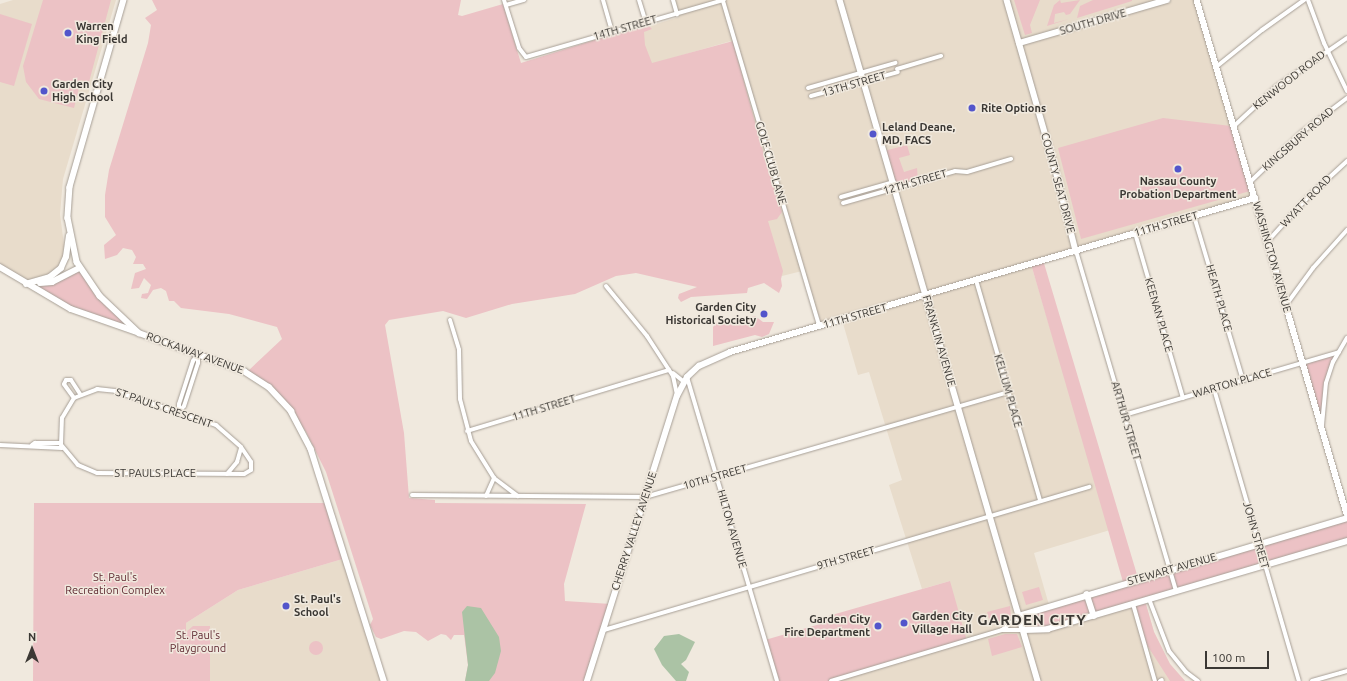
<!DOCTYPE html>
<html>
<head>
<meta charset="utf-8">
<style>
  body { margin:0 }
  #map { position:relative; width:1347px; height:681px; overflow:hidden; background:#f0e9de; font-family:Ubuntu,sans-serif }
  div>[style] { position:absolute }
  .built>* { inset:0; background:#e8dccb }
  .green>* { inset:0; background:#ecc2c5 }
  .round { border-radius:50% }
  .water>* { inset:0; background:#abc3a5 }
  .roads { filter:drop-shadow(0 0 1px #a79f96) drop-shadow(0 0 1px #a79f96) }
  .street>* { height:4px; margin:-2px; padding:0 2px; transform-origin:2px; border-radius:2px; background:#fff }
  .secondary>* { height:5.5px; margin:-2.75px; padding:0 2.75px; transform-origin:2.75px; border-radius:2.75px; background:#fff }
  .dots>* { width:11px; height:11px; translate:-50% -50%; box-sizing:border-box; border:2px solid #f0e9de; border-radius:50% }
  span { translate:-50% -50%; white-space:nowrap; text-align:center; line-height:1.15; -webkit-text-stroke:3px #f0e9de; paint-order:stroke }
  .street-label { font-size:11px; color:#3b3834 }
  .poi-label { font-size:11px; color:#3b3834; font-weight:700 }
  .left { translate:0 -50%; text-align:left }
  .right { translate:-100% -50%; text-align:right }
  .park-label { font-size:11px; color:#602a32 }
  .district-label { font-size:15px; color:#3b3834; font-weight:700; letter-spacing:1px }
  .north { position:absolute; left:12px; top:629px; width:40px; height:40px; -webkit-text-stroke:3px #f0e9de; paint-order:stroke; rotate:0deg; font-size:11px; font-weight:700; line-height:16px; text-align:center; color:#3b3834 }
  .north::after { content:''; display:block; margin:auto; width:14px; height:18px; background:#3b3834; clip-path:polygon(50% 0,100% 100%,50% 72%,0 100%) }
  .scale { position:absolute; left:1205px; top:651px; width:64px; height:18px; box-sizing:border-box; border:2px solid #3b3834; border-top:0; padding-left:5px; font-size:12px; line-height:14px; white-space:nowrap; color:#3b3834; -webkit-text-stroke:3px #f0e9de; paint-order:stroke }
</style>
</head>
<body>
<div id="map">
  <div class="built">
    <div style="clip-path:polygon(13px 0,116px 0,63px 179px,60px 214px,65px 253px,61px 266px,53px 275px,26px 282px,0 266px,0 4px)"></div>
    <div style="clip-path:polygon(674px 0,1197px 0,1255px 198px,1031px 264px,1110px 530px,1034px 553px,1049px 605px,1145px 601px,1154px 632px,1170px 664px,1185px 681px,836px 681px,950px 581px,922px 589px,889px 485px,902px 480px,869px 372px,858px 375px,842px 320px,818px 326px,802px 271px,782px 276px,766px 217px,780px 213px,731px 41px,648px 65px,637px 30px,679px 17px)"></div>
    <div style="clip-path:polygon(346px 558px,385px 681px,210px 681px,210px 660px,184px 660px,186px 623px,238px 590px)"></div>
  </div>
  <div class="green">
    <div style="clip-path:polygon(43px 0,111px 0,89px 82px,81px 80px,74px 108px,39px 99px,26px 82px,23px 66px)"></div>
    <div style="clip-path:polygon(152px 0,461px 0,458px 15px,462px 16px,503px 4px,521px 63px,601px 38px,649px 26px,652px 29px,644px 32px,645px 45px,652px 63px,733px 41px,768px 170px,782px 212px,777px 219px,768px 221px,783px 271px,781px 279px,782px 286px,779px 293px,764px 283px,748px 288px,747px 293px,691px 297px,681px 302px,678px 298px,679px 294px,697px 287px,636px 273px,616px 276px,575px 294px,512px 304px,466px 318px,443px 311px,389px 320px,385px 325px,404px 433px,409px 498px,435px 500px,435px 503px,586px 504px,564px 584px,565px 601px,611px 604px,587px 681px,465px 681px,468px 665px,464px 635px,454px 635px,451px 640px,446px 635px,441px 634px,428px 641px,416px 632px,404px 631px,381px 639px,376px 637px,370px 625px,373px 619px,326px 472px,306px 432px,287px 406px,248px 371px,282px 339px,277px 327px,229px 314px,181px 308px,174px 301px,169px 301px,166px 291px,161px 288px,153px 290px,147px 299px,141px 298px,142px 294px,148px 293px,151px 285px,144px 278px,139px 288px,131px 289px,135px 273px,146px 269px,143px 264px,133px 264px,136px 257px,132px 250px,123px 248px,117px 255px,105px 259px,104px 245px,116px 235px,105px 217px,105px 195px,109px 170px,148px 43px,151px 25px,145px 18px,157px 10px)"></div>
    <div style="clip-path:polygon(1014px 0,1040px 0,1030px 25px,1032px 33px,1025px 35px)"></div>
    <div style="clip-path:polygon(1060px 0,1061px 3px,1080px 0,1070px 14px,1066px 15px,1064px 12px,1055px 14px,1054px 23px,1069px 19px,1047px 26px,1054px 5px)"></div>
    <div style="clip-path:polygon(1093px 0,1132px 0,1132px 1px,1077px 18px,1080px 6px)"></div>
    <div style="clip-path:polygon(0 14px,32px 24px,14px 86px,0 82px)"></div>
    <div style="clip-path:polygon(1163px 118px,1231px 126px,1250px 191px,1081px 239px,1058px 148px)"></div>
    <div style="clip-path:polygon(907px 145px,910px 155px,899px 158px,904px 172px,917px 168px,918px 181px,895px 188px,884px 151px)"></div>
    <div style="clip-path:polygon(1043px 260px,1138px 578px,1347px 518px,1347px 542px,1145px 601px,1154px 632px,1170px 664px,1185px 681px,1170px 681px,1140px 634px,1131px 605px,1058px 626px,1026px 629px,1024px 625px,1024px 616px,1123px 582px,1031px 264px)"></div>
    <div style="clip-path:polygon(80px 270px,95px 295px,129px 328px,70px 306px,35px 285px,45px 284px)"></div>
    <div style="clip-path:polygon(755px 316px,763px 322px,774px 322px,769px 334px,762px 337px,755px 335px,713px 346px,713px 327px,717px 322px,732px 322px)"></div>
    <div style="clip-path:polygon(1339px 352px,1326px 383px,1322px 428px,1303px 362px)"></div>
    <div style="clip-path:polygon(34px 503px,328px 503px,346px 558px,238px 590px,186px 623px,186px 632px,193px 626px,210px 626px,210px 681px,33px 681px)"></div>
    <div style="clip-path:polygon(950px 581px,967px 641px,831px 681px,777px 681px,765px 640px,820px 624px,818px 619px)"></div>
    <div style="clip-path:polygon(1039px 587px,1043px 600px,1026px 605px,1022px 592px)"></div>
    <div style="clip-path:polygon(1010px 606px,1011px 616px,991px 625px,987px 612px)"></div>
    <div style="clip-path:polygon(1005px 634px,1017px 634px,1022px 647px,992px 656px,988px 639px)"></div>
    <div class="round" style="left:309px;top:641px;width:14px;height:14px"></div>
  </div>
  <div class="water">
    <div style="clip-path:polygon(467px 606px,481px 608px,499px 637px,501px 651px,495px 673px,489px 681px,465px 681px,468px 665px,462px 612px)"></div>
    <div style="clip-path:polygon(679px 634px,695px 642px,686px 660px,681px 664px,689px 672px,686px 681px,676px 681px,662px 665px,654px 649px,664px 636px)"></div>
  </div>
  <div class="roads">
    <div class="street">
      <div style="left:504px;top:0;width:50px;rotate:72.6deg"></div>
      <div style="left:519px;top:48px;width:11px;rotate:52deg"></div>
      <div style="left:526px;top:57px;width:206px;rotate:-16.1deg"></div>
      <div style="left:603px;top:0;width:33px;rotate:74deg"></div>
      <div style="left:639px;top:0;width:24px;rotate:73deg"></div>
      <div style="left:673px;top:0;width:15px;rotate:74deg"></div>
      <div style="left:1308px;top:0;width:46px;rotate:69.6deg"></div>
      <div style="left:1324px;top:43px;width:53px;rotate:64.4deg"></div>
      <div style="left:723px;top:1px;width:339px;rotate:73.5deg"></div>
      <div style="left:506px;top:5px;width:19px;rotate:-16deg"></div>
      <div style="left:1216px;top:67px;width:59px;rotate:-38.8deg"></div>
      <div style="left:1262px;top:30px;width:52px;rotate:-35.5deg"></div>
      <div style="left:897px;top:69px;width:46px;rotate:-16.5deg"></div>
      <div style="left:808px;top:88px;width:91px;rotate:-16deg"></div>
      <div style="left:811px;top:96px;width:90px;rotate:-15.4deg"></div>
      <div style="left:1234px;top:126px;width:57px;rotate:-42.9deg"></div>
      <div style="left:1276px;top:87px;width:86px;rotate:-34.6deg"></div>
      <div style="left:1250px;top:182px;width:72px;rotate:-43.9deg"></div>
      <div style="left:1302px;top:132px;width:56px;rotate:-37.1deg"></div>
      <div style="left:841px;top:197px;width:55px;rotate:-15.8deg"></div>
      <div style="left:843px;top:203px;width:116px;rotate:-15.9deg"></div>
      <div style="left:955px;top:171px;width:12px;rotate:5deg"></div>
      <div style="left:967px;top:172px;width:46px;rotate:-16.5deg"></div>
      <div style="left:1194px;top:216px;width:171px;rotate:73.4deg"></div>
      <div style="left:1135px;top:233px;width:172px;rotate:73.8deg"></div>
      <div style="left:1267px;top:242px;width:58px;rotate:-47.8deg"></div>
      <div style="left:1306px;top:199px;width:56px;rotate:-42.8deg"></div>
      <div style="left:1076px;top:251px;width:354px;rotate:73.6deg"></div>
      <div style="left:976px;top:280px;width:230px;rotate:73.8deg"></div>
      <div style="left:606px;top:286px;width:65px;rotate:50.6deg"></div>
      <div style="left:647px;top:336px;width:48px;rotate:57deg"></div>
      <div style="left:673px;top:376px;width:19px;rotate:78deg"></div>
      <div style="left:1286px;top:305px;width:46px;rotate:-53.9deg"></div>
      <div style="left:1313px;top:268px;width:51px;rotate:-48.2deg"></div>
      <div style="left:450px;top:320px;width:31px;rotate:73deg"></div>
      <div style="left:459px;top:350px;width:49px;rotate:88.8deg"></div>
      <div style="left:460px;top:399px;width:43px;rotate:75.3deg"></div>
      <div style="left:471px;top:441px;width:44px;rotate:58.1deg"></div>
      <div style="left:494px;top:478px;width:30px;rotate:37deg"></div>
      <div style="left:198px;top:354px;width:9px;rotate:90deg"></div>
      <div style="left:198px;top:363px;width:45px;rotate:108deg"></div>
      <div style="left:184px;top:406px;width:8px;rotate:130deg"></div>
      <div style="left:179px;top:412px;width:8px;rotate:-90deg"></div>
      <div style="left:179px;top:404px;width:45px;rotate:-72deg"></div>
      <div style="left:193px;top:361px;width:9px;rotate:-54deg"></div>
      <div style="left:673px;top:373px;width:14px;rotate:39deg"></div>
      <div style="left:687px;top:377px;width:317px;rotate:73.5deg"></div>
      <div style="left:97px;top:389px;width:18px;rotate:6deg"></div>
      <div style="left:115px;top:391px;width:107px;rotate:18.6deg"></div>
      <div style="left:216px;top:425px;width:33px;rotate:41deg"></div>
      <div style="left:241px;top:447px;width:18px;rotate:56deg"></div>
      <div style="left:251px;top:462px;width:8px;rotate:90deg"></div>
      <div style="left:251px;top:470px;width:8px;rotate:150deg"></div>
      <div style="left:244px;top:474px;width:147px;rotate:-179.6deg"></div>
      <div style="left:97px;top:473px;width:21px;rotate:-157deg"></div>
      <div style="left:78px;top:465px;width:26px;rotate:-130deg"></div>
      <div style="left:61px;top:445px;width:27px;rotate:-88deg"></div>
      <div style="left:62px;top:418px;width:23px;rotate:-59deg"></div>
      <div style="left:74px;top:398px;width:25px;rotate:-21deg"></div>
      <div style="left:1214px;top:389px;width:304px;rotate:73.8deg"></div>
      <div style="left:74px;top:398px;width:17px;rotate:-126deg"></div>
      <div style="left:64px;top:384px;width:4px;rotate:-63deg"></div>
      <div style="left:66px;top:380px;width:5px"></div>
      <div style="left:71px;top:380px;width:17px;rotate:57deg"></div>
      <div style="left:1124px;top:415px;width:224px;rotate:-16.3deg"></div>
      <div style="left:1322px;top:425px;width:42px;rotate:-84.6deg"></div>
      <div style="left:1326px;top:383px;width:22px;rotate:-72deg"></div>
      <div style="left:1333px;top:362px;width:28px;rotate:-60deg"></div>
      <div style="left:467px;top:431px;width:211px;rotate:-16.8deg"></div>
      <div style="left:0;top:445px;width:62px;rotate:2.8deg"></div>
      <div style="left:32px;top:445px;width:4px;rotate:-34deg"></div>
      <div style="left:35px;top:443px;width:25px"></div>
      <div style="left:227px;top:474px;width:16px;rotate:-50deg"></div>
      <div style="left:237px;top:462px;width:15px;rotate:-74deg"></div>
      <div style="left:412px;top:495px;width:233px;rotate:0.5deg"></div>
      <div style="left:645px;top:497px;width:379px;rotate:-16.1deg"></div>
      <div style="left:486px;top:496px;width:20px;rotate:-66deg"></div>
      <div style="left:1149px;top:599px;width:56px;rotate:69deg"></div>
      <div style="left:1169px;top:651px;width:27px;rotate:51deg"></div>
      <div style="left:1186px;top:672px;width:15px;rotate:37deg"></div>
      <div style="left:1133px;top:604px;width:80px;rotate:74.1deg"></div>
      <div style="left:604px;top:630px;width:506px;rotate:-16.43deg"></div>
      <div style="left:1002px;top:630px;width:22px;rotate:-39deg"></div>
      <div style="left:831px;top:681px;width:178px;rotate:-16.6deg"></div>
      <div style="left:1002px;top:630px;width:22px"></div>
      <div style="left:1160px;top:681px;width:2px;rotate:-27deg"></div>
      <div style="left:1312px;top:681px;width:36px;rotate:-16deg"></div>
    </div>
    <div class="secondary">
      <div style="left:124px;top:0;width:195px;rotate:106.1deg"></div>
      <div style="left:70px;top:187px;width:31px;rotate:94deg"></div>
      <div style="left:68px;top:218px;width:45px;rotate:78.4deg"></div>
      <div style="left:77px;top:262px;width:41px;rotate:55.9deg"></div>
      <div style="left:100px;top:296px;width:54px;rotate:43.5deg"></div>
      <div style="left:139px;top:333px;width:112px;rotate:19.9deg"></div>
      <div style="left:244px;top:371px;width:30px;rotate:33deg"></div>
      <div style="left:269px;top:387px;width:33px;rotate:47deg"></div>
      <div style="left:291px;top:411px;width:43px;rotate:62.2deg"></div>
      <div style="left:311px;top:449px;width:243px;rotate:72.5deg"></div>
      <div style="left:840px;top:0;width:709px;rotate:73.79deg"></div>
      <div style="left:1007px;top:0;width:174px;rotate:74deg"></div>
      <div style="left:1055px;top:167px;width:87px;rotate:76deg"></div>
      <div style="left:1197px;top:0;width:535px;rotate:73.73deg"></div>
      <div style="left:1019px;top:43px;width:154px;rotate:-16.2deg"></div>
      <div style="left:0;top:267px;width:82px;rotate:30.6deg"></div>
      <div style="left:71px;top:309px;width:70px;rotate:19.2deg"></div>
      <div style="left:40px;top:283px;width:12px;rotate:-5deg"></div>
      <div style="left:52px;top:282px;width:31px;rotate:-27deg"></div>
      <div style="left:26px;top:284px;width:25px;rotate:-16deg"></div>
      <div style="left:50px;top:277px;width:14px;rotate:-39deg"></div>
      <div style="left:61px;top:268px;width:12px;rotate:-66deg"></div>
      <div style="left:66px;top:257px;width:21px;rotate:-82deg"></div>
      <div style="left:1087px;top:594px;width:23px;rotate:72deg"></div>
      <div style="left:1019px;top:616px;width:342px;rotate:-16.6deg"></div>
      <div style="left:1024px;top:630px;width:24px;rotate:-2deg"></div>
      <div style="left:1048px;top:629px;width:312px;rotate:-16.4deg"></div>
      <div style="left:587px;top:681px;width:299px;rotate:-72.5deg"></div>
      <div style="left:677px;top:396px;width:21px;rotate:-62deg"></div>
      <div style="left:687px;top:377px;width:16px;rotate:-43deg"></div>
      <div style="left:699px;top:366px;width:34px;rotate:-24deg"></div>
      <div style="left:730px;top:352px;width:547px;rotate:-16.35deg"></div>
    </div>
  </div>
  <div class="dots">
    <div style="left:68px;top:33px;background:#5355cb"></div>
    <div style="left:44px;top:91px;background:#5355cb"></div>
    <div style="left:972px;top:108px;background:#5355cb"></div>
    <div style="left:873px;top:134px;background:#5355cb"></div>
    <div style="left:1178px;top:169px;background:#5355cb"></div>
    <div style="left:764px;top:314px;background:#5355cb"></div>
    <div style="left:286px;top:606px;background:#5355cb"></div>
    <div style="left:904px;top:623px;background:#5355cb"></div>
    <div style="left:878px;top:626px;background:#5355cb"></div>
  </div>
  <div class="street-label">
    <span style="left:1093px;top:22px;rotate:-16deg">SOUTH DRIVE</span>
    <span style="left:625px;top:28px;rotate:-16deg">14TH STREET</span>
    <span style="left:1289px;top:80px;rotate:-38deg">KENWOOD ROAD</span>
    <span style="left:854px;top:84px;rotate:-16deg">13TH STREET</span>
    <span style="left:1298px;top:139px;rotate:-41deg">KINGSBURY ROAD</span>
    <span style="left:771px;top:163px;rotate:74deg">GOLF CLUB LANE</span>
    <span style="left:915px;top:182px;rotate:-16deg">12TH STREET</span>
    <span style="left:1058px;top:183px;rotate:75deg">COUNTY SEAT DRIVE</span>
    <span style="left:1306px;top:201px;rotate:-46deg">WYATT ROAD</span>
    <span style="left:1166px;top:224px;rotate:-16deg">11TH STREET</span>
    <span style="left:1272px;top:257px;rotate:74deg">WASHINGTON AVENUE</span>
    <span style="left:1219px;top:298px;rotate:74deg">HEATH PLACE</span>
    <span style="left:1159px;top:315px;rotate:74deg">KEENAN PLACE</span>
    <span style="left:855px;top:316px;rotate:-16deg">11TH STREET</span>
    <span style="left:939px;top:341px;rotate:74deg">FRANKLIN AVENUE</span>
    <span style="left:195px;top:353px;rotate:20deg">ROCKAWAY AVENUE</span>
    <span style="left:1232px;top:383px;rotate:-16deg">WARTON PLACE</span>
    <span style="left:1008px;top:391px;rotate:74deg">KELLUM PLACE</span>
    <span style="left:164px;top:408px;rotate:19deg">ST PAULS CRESCENT</span>
    <span style="left:544px;top:408px;rotate:-17deg">11TH STREET</span>
    <span style="left:1126px;top:421px;rotate:74deg">ARTHUR STREET</span>
    <span style="left:155px;top:473px">ST PAULS PLACE</span>
    <span style="left:715px;top:477px;rotate:-16deg">10TH STREET</span>
    <span style="left:732px;top:529px;rotate:74deg">HILTON AVENUE</span>
    <span style="left:634px;top:531px;rotate:-72deg">CHERRY VALLEY AVENUE</span>
    <span style="left:1256px;top:535px;rotate:74deg">JOHN STREET</span>
    <span style="left:846px;top:558px;rotate:-16deg">9TH STREET</span>
    <span style="left:1172px;top:569px;rotate:-16deg">STEWART AVENUE</span>
  </div>
  <div class="poi-label">
    <span class="left" style="left:76px;top:33px">Warren<br>King Field</span>
    <span class="left" style="left:52px;top:91px">Garden City<br>High School</span>
    <span class="left" style="left:981px;top:108px">Rite Options</span>
    <span class="left" style="left:882px;top:134px">Leland Deane,<br>MD, FACS</span>
    <span style="left:1178px;top:188px">Nassau County<br>Probation Department</span>
    <span class="right" style="left:756px;top:314px">Garden City<br>Historical Society</span>
    <span class="left" style="left:294px;top:606px">St. Paul's<br>School</span>
    <span class="left" style="left:912px;top:623px">Garden City<br>Village Hall</span>
    <span class="right" style="left:870px;top:626px">Garden City<br>Fire Department</span>
  </div>
  <div class="park-label">
    <span style="left:115px;top:584px">St. Paul's<br>Recreation Complex</span>
    <span style="left:198px;top:642px">St. Paul's<br>Playground</span>
  </div>
  <div class="district-label">
    <span style="left:1032px;top:620px">GARDEN CITY</span>
  </div>
  <div class="north">N</div>
  <div class="scale">100 m</div>
</div>
</body>
</html>
